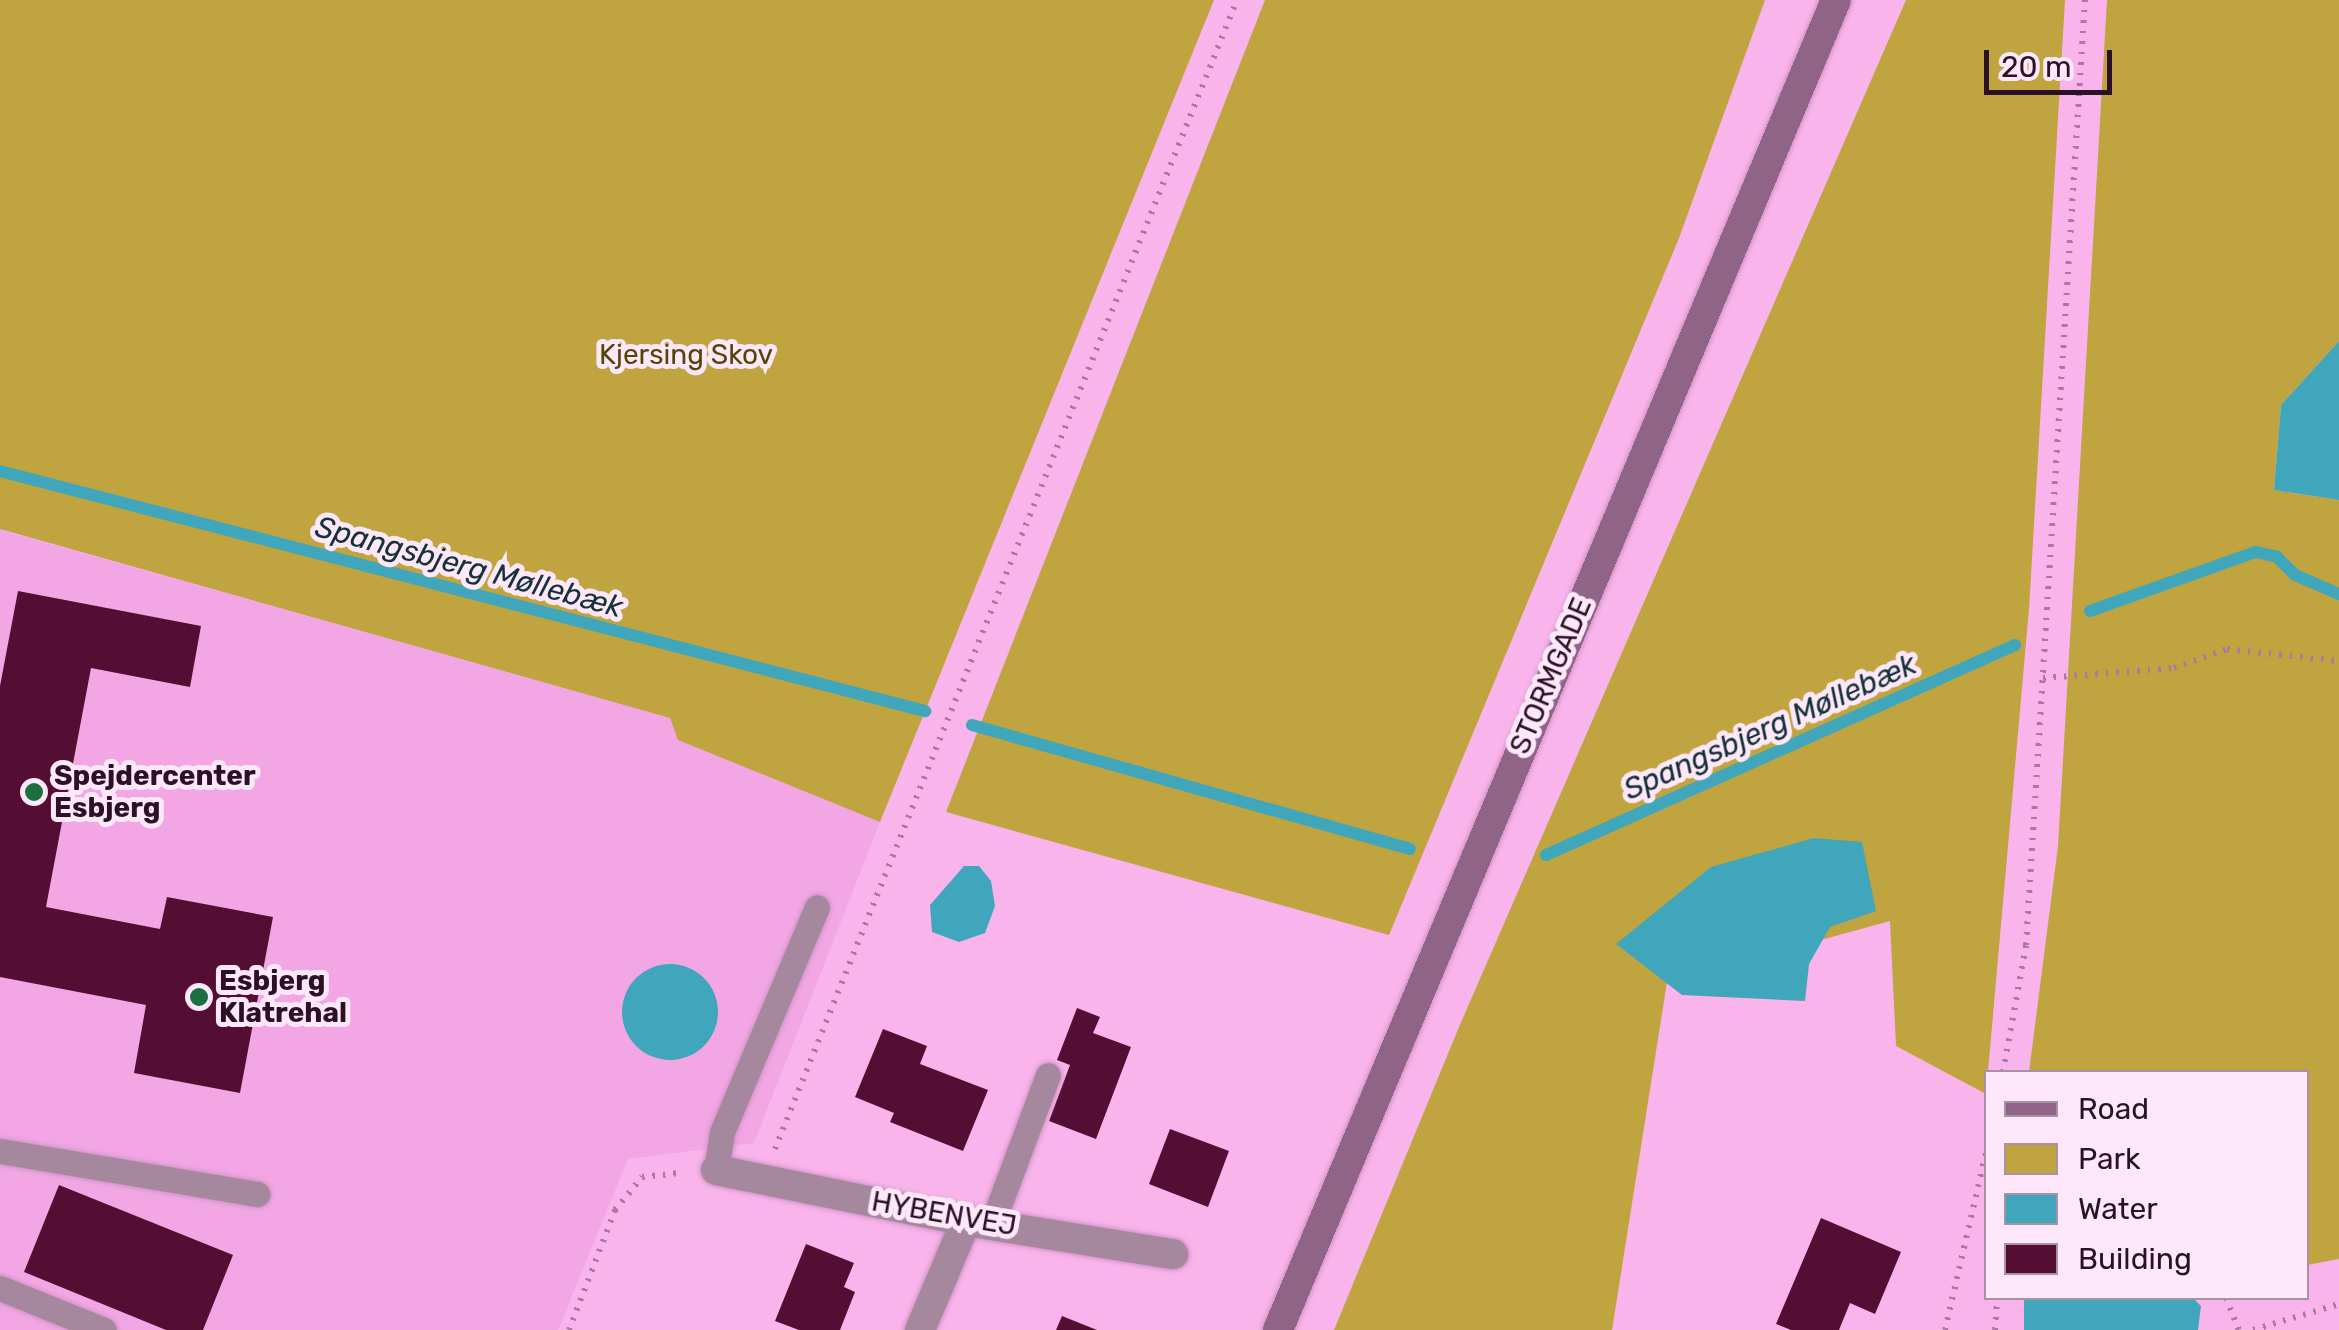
<!DOCTYPE html>
<html>
<head>
<meta charset="utf-8">
<style>
  body { margin:0 }
  #map { position:relative; width:2339px; height:1330px; overflow:hidden; background:#f9b4eb; font-family:Rubik,sans-serif }
  div>[style] { position:absolute }
  .built>* { inset:0; background:#f2a7e4 }
  .green>* { inset:0; background:#bfa440 }
  .water>* { inset:0; background:#3fa6bb }
  .round { border-radius:50% }
  .stream>* { height:12px; margin:-6px; padding:0 6px; transform-origin:6px; border-radius:6px; background:#3fa6bb }
  .building>* { inset:0; background:#540e33 }
  .path>* { height:6px; margin-top:-3px; transform-origin:0; background:repeating-linear-gradient(90deg,#ac77a2 0 2.5px,transparent 0 10.5px) }
  .roads { filter:drop-shadow(0 0 2px #d093c4) drop-shadow(0 0 2px #d093c4) }
  .lane>* { height:25px; margin:-12.5px; padding:0 12.5px; transform-origin:12.5px; border-radius:12.5px; background:#a5879e }
  .street>* { height:30px; margin:-15px; padding:0 15px; transform-origin:15px; border-radius:15px; background:#a5879e }
  .secondary>* { height:30px; margin:-15px; padding:0 15px; transform-origin:15px; border-radius:15px; background:#8f6487 }
  .dots>* { width:28px; height:28px; translate:-50% -50%; box-sizing:border-box; border:5px solid #fde7f8; border-radius:50% }
  span { translate:-50% -50%; white-space:nowrap; text-align:center; line-height:1.15; -webkit-text-stroke:10px #fde7f8; paint-order:stroke }
  .park-label { font-size:28px; color:#544507 }
  .street-label { font-size:28px; color:#2a1126 }
  .poi-label { font-size:28px; color:#2a1126; font-weight:700 }
  .left { translate:0 -50%; text-align:left }
  .water-label { font-size:30px; color:#133239; font-style:italic }
  .legend { position:absolute; left:1984px; top:1070px; width:325px; height:230px; box-sizing:border-box; background:#fde7f8; border:2px solid #a991a4; margin:0; padding:12px 18px; list-style:none; font-size:30px; color:#2a1126 }
  .legend li { display:flex; align-items:center; gap:20px; height:50px }
  .legend b { width:50px; border:2px solid #a991a4 }
  .scale { position:absolute; left:1984px; top:50px; width:128px; height:45px; box-sizing:border-box; border:5px solid #2a1126; border-top:0; padding-left:12px; font-size:30px; line-height:35px; white-space:nowrap; color:#2a1126; -webkit-text-stroke:8px #fde7f8; paint-order:stroke }
</style>
</head>
<body>
<div id="map">
  <div class="built">
    <div style="clip-path:polygon(0 530px,670px 718px,679px 740px,880px 822px,754px 1143px,628px 1159px,558px 1330px,0 1330px)"></div>
  </div>
  <div class="green">
    <div style="clip-path:polygon(0 0,1214px 0,880px 822px,678px 740px,670px 718px,0 529px)"></div>
    <div style="clip-path:polygon(1265px 0,1765px 0,1679px 238px,1389px 935px,946px 812px)"></div>
    <div style="clip-path:polygon(1906px 0,2065px 0,2029px 609px,1986px 1094px,1896px 1046px,1890px 921px,1667px 982px,1612px 1330px,1334px 1330px,1459px 1027px)"></div>
    <div style="clip-path:polygon(2107px 0,2339px 0,2339px 341px,2281px 405px,2274px 490px,2339px 500px,2339px 1259px,2307px 1265px,2306px 1072px,2029px 1072px,2058px 846px)"></div>
  </div>
  <div class="water">
    <div style="clip-path:polygon(2339px 341px,2339px 500px,2274px 490px,2281px 405px)"></div>
    <div style="clip-path:polygon(1814px 838px,1862px 842px,1876px 911px,1830px 927px,1809px 964px,1805px 1001px,1682px 995px,1616px 944px,1711px 867px)"></div>
    <div style="clip-path:polygon(964px 866px,979px 866px,991px 881px,995px 906px,985px 933px,959px 942px,932px 932px,930px 905px)"></div>
    <div class="round" style="left:622px;top:964px;width:96px;height:96px"></div>
    <div style="clip-path:polygon(2024px 1298px,2193px 1298px,2201px 1306px,2198px 1330px,2024px 1330px)"></div>
  </div>
  <div class="stream">
    <div style="left:0;top:471px;width:956px;rotate:14.55deg"></div>
    <div style="left:2090px;top:611px;width:176px;rotate:-19.6deg"></div>
    <div style="left:2256px;top:552px;width:22px;rotate:13deg"></div>
    <div style="left:2277px;top:557px;width:25px;rotate:45deg"></div>
    <div style="left:2295px;top:575px;width:48px;rotate:23.4deg"></div>
    <div style="left:972px;top:725px;width:455px;rotate:15.8deg"></div>
    <div style="left:1546px;top:855px;width:514px;rotate:-24.12deg"></div>
  </div>
  <div class="building">
    <div style="clip-path:polygon(18px 591px,201px 626px,190px 687px,91px 668px,46px 907px,160px 929px,167px 897px,273px 917px,240px 1093px,134px 1073px,146px 1005px,0 977px,0 686px)"></div>
    <div style="clip-path:polygon(1077px 1008px,1100px 1017px,1093px 1033px,1131px 1047px,1096px 1139px,1049px 1121px,1070px 1065px,1057px 1060px)"></div>
    <div style="clip-path:polygon(883px 1029px,927px 1046px,920px 1064px,988px 1090px,963px 1151px,890px 1122px,894px 1113px,855px 1097px)"></div>
    <div style="clip-path:polygon(1170px 1129px,1229px 1151px,1208px 1207px,1149px 1184px)"></div>
    <div style="clip-path:polygon(59px 1185px,233px 1255px,203px 1330px,166px 1330px,24px 1272px)"></div>
    <div style="clip-path:polygon(1821px 1218px,1901px 1252px,1875px 1314px,1850px 1303px,1839px 1330px,1791px 1330px,1776px 1324px)"></div>
    <div style="clip-path:polygon(806px 1244px,854px 1263px,844px 1287px,855px 1292px,840px 1330px,799px 1330px,775px 1321px)"></div>
    <div style="clip-path:polygon(1062px 1316px,1097px 1330px,1056px 1330px)"></div>
  </div>
  <div class="path">
    <div style="left:2043px;top:678px;width:131px;rotate:-4.4deg"></div>
    <div style="left:2174px;top:668px;width:56px;rotate:-19.7deg"></div>
    <div style="left:2227px;top:649px;width:113px;rotate:6.1deg"></div>
    <div style="left:2003px;top:1072px;width:129px;rotate:-79.7deg"></div>
    <div style="left:2026px;top:945px;width:947px;rotate:-86.43deg"></div>
    <div style="left:775px;top:1149px;width:1238px;rotate:-68.1deg"></div>
    <div style="left:2226px;top:1298px;width:35px;rotate:68deg"></div>
    <div style="left:569px;top:1330px;width:129px;rotate:-69deg"></div>
    <div style="left:615px;top:1210px;width:43px;rotate:-50.7deg"></div>
    <div style="left:642px;top:1177px;width:38px;rotate:-6deg"></div>
    <div style="left:1945px;top:1330px;width:182px;rotate:-77deg"></div>
    <div style="left:1995px;top:1330px;width:32px;rotate:-86deg"></div>
    <div style="left:2253px;top:1330px;width:90px;rotate:-16.8deg"></div>
  </div>
  <div class="roads">
    <div class="lane">
      <div style="left:0;top:1151px;width:261px;rotate:9.5deg"></div>
      <div style="left:716px;top:1170px;width:38px;rotate:-81deg"></div>
      <div style="left:722px;top:1132px;width:244px;rotate:-67.1deg"></div>
      <div style="left:992px;top:1224px;width:159px;rotate:-69.4deg"></div>
      <div style="left:0;top:1288px;width:112px;rotate:22deg"></div>
    </div>
    <div class="street">
      <div style="left:716px;top:1170px;width:255px;rotate:11.5deg"></div>
      <div style="left:966px;top:1221px;width:210px;rotate:9.1deg"></div>
      <div style="left:920px;top:1330px;width:118px;rotate:-67.1deg"></div>
    </div>
    <div class="secondary">
      <div style="left:1278px;top:1330px;width:1442px;rotate:-67.24deg"></div>
    </div>
  </div>
  <div class="dots">
    <div style="left:34px;top:792px;background:#1d6f40"></div>
    <div style="left:199px;top:997px;background:#1d6f40"></div>
  </div>
  <div class="park-label">
    <span style="left:686px;top:355px">Kjersing Skov</span>
  </div>
  <div class="street-label">
    <span style="left:1551px;top:676px;rotate:-67deg">STORMGADE</span>
    <span style="left:944px;top:1214px;rotate:10deg">HYBENVEJ</span>
  </div>
  <div class="poi-label">
    <span class="left" style="left:54px;top:792px">Spejdercenter<br>Esbjerg</span>
    <span class="left" style="left:219px;top:997px">Esbjerg<br>Klatrehal</span>
  </div>
  <div class="water-label">
    <span style="left:469px;top:567px;rotate:15deg">Spangsbjerg Møllebæk</span>
    <span style="left:1770px;top:727px;rotate:-24deg">Spangsbjerg Møllebæk</span>
  </div>
  <ul class="legend">
  <li><b style="height:12px;background:#8f6487"></b>Road</li>
  <li><b style="height:28px;background:#bfa440"></b>Park</li>
  <li><b style="height:28px;background:#3fa6bb"></b>Water</li>
  <li><b style="height:28px;background:#540e33"></b>Building</li>
  </ul>
  <div class="scale">20 m</div>
</div>
</body>
</html>
